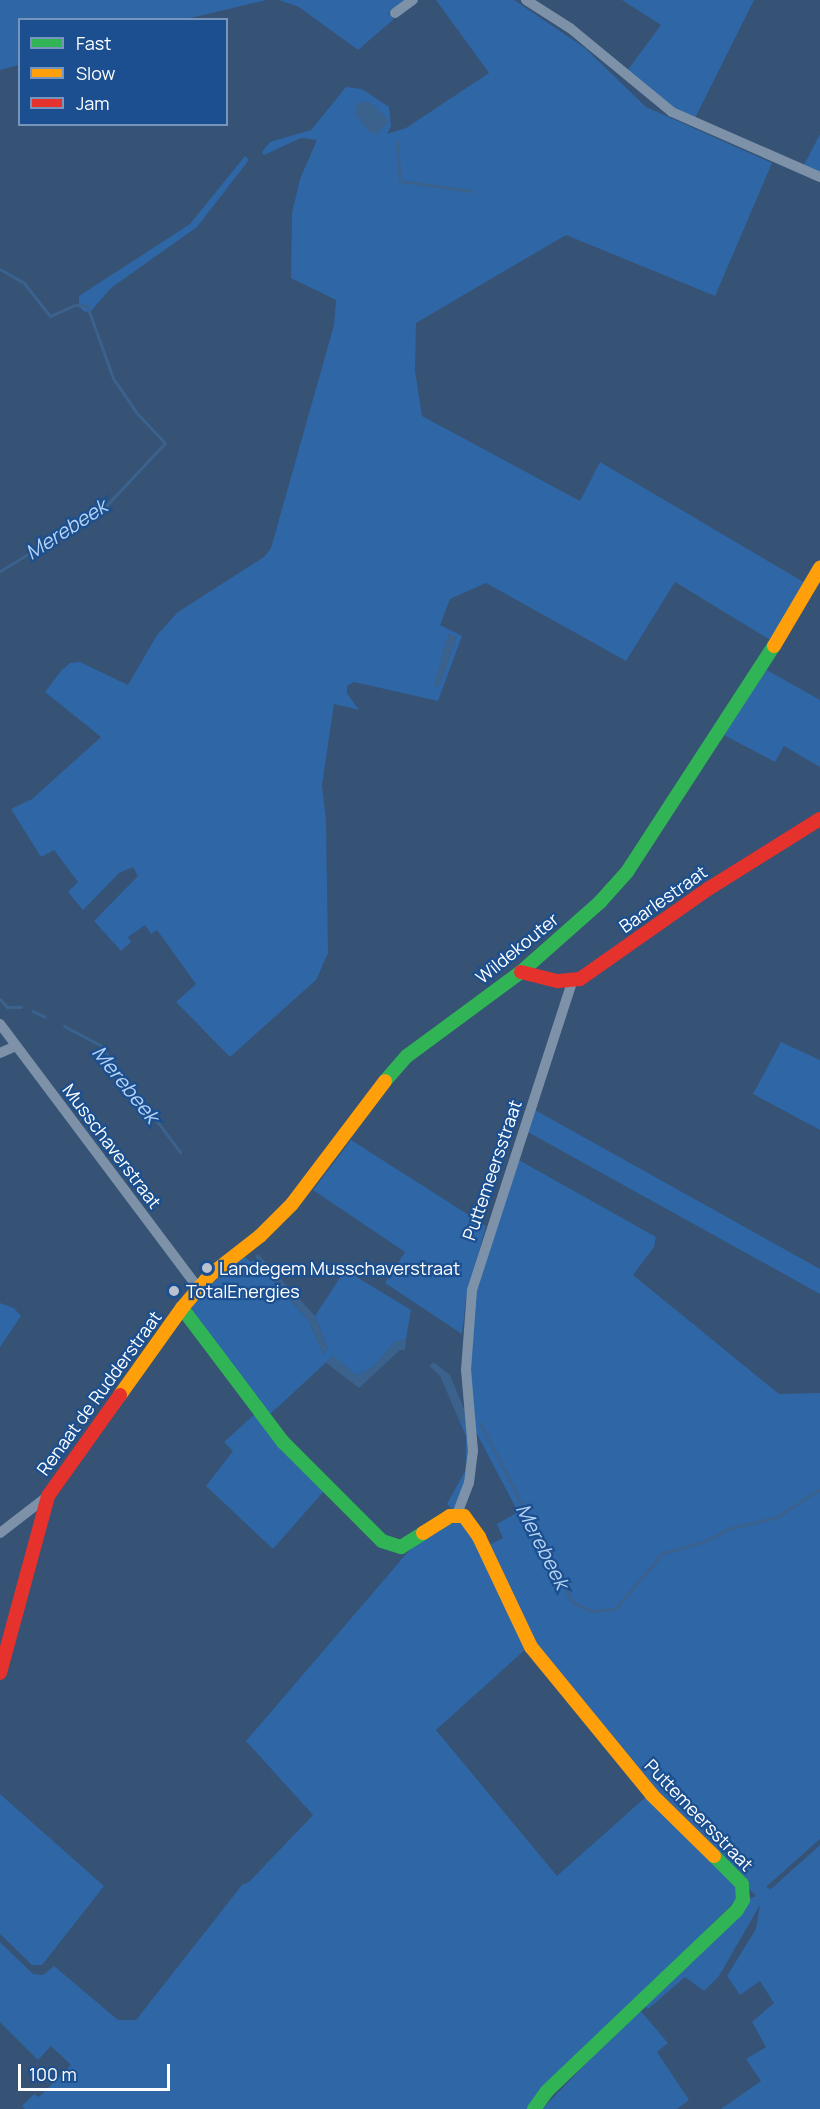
<!DOCTYPE html>
<html>
<head>
<meta charset="utf-8">
<style>
  body { margin:0 }
  #map { position:relative; width:820px; height:2109px; overflow:hidden; background:#365274; font-family:Manrope,sans-serif }
  div>[style] { position:absolute }
  .green>* { inset:0; background:#2f66a5 }
  .water>* { inset:0; background:#3b618d }
  .stream>* { height:3px; margin:-1.5px; padding:0 1.5px; transform-origin:1.5px; border-radius:1.5px; background:#3b618d }
  .street>* { height:10px; margin:-5px; padding:0 5px; transform-origin:5px; border-radius:5px; background:#7d92a8 }
  .fast>* { height:14px; margin:-7px; padding:0 7px; transform-origin:7px; border-radius:7px; background:#30b455 }
  .slow>* { height:14px; margin:-7px; padding:0 7px; transform-origin:7px; border-radius:7px; background:#ff9f0a }
  .jam>* { height:14px; margin:-7px; padding:0 7px; transform-origin:7px; border-radius:7px; background:#e5322d }
  .dots>* { width:16px; height:16px; translate:-50% -50%; box-sizing:border-box; border:3px solid #1b4f8f; border-radius:50% }
  span { translate:-50% -50%; white-space:nowrap; text-align:center; line-height:1.15; -webkit-text-stroke:4.5px #1b4f8f; paint-order:stroke }
  .street-label { font-size:18px; color:#fff }
  .poi-label { font-size:18px; color:#fff }
  .left { translate:0 -50%; text-align:left }
  .water-label { font-size:20px; color:#b5d3f5; font-style:italic }
  .legend { position:absolute; left:18px; top:18px; width:210px; height:108px; box-sizing:border-box; background:#1b4f8f; border:2px solid #7695bc; margin:0; padding:8px 10px; list-style:none; font-size:18px; color:#fff }
  .legend li { display:flex; align-items:center; gap:12px; height:30px }
  .legend b { width:30px; border:2px solid #7695bc }
  .scale { position:absolute; left:18px; top:2064px; width:152px; height:27px; box-sizing:border-box; border:3px solid #fff; border-top:0; padding-left:8px; font-size:18px; line-height:21px; white-space:nowrap; color:#fff; -webkit-text-stroke:4px #1b4f8f; paint-order:stroke }
</style>
</head>
<body>
<div id="map">
  <div class="green">
    <div style="clip-path:polygon(0 0,267px 0,186px 19px,20px 20px,19px 65px,0 70px)"></div>
    <div style="clip-path:polygon(279px 0,406px 0,388px 13px,394px 19px,358px 50px,299px 7px)"></div>
    <div style="clip-path:polygon(436px 0,514px 0,585px 48px,646px 107px,772px 163px,715px 296px,566px 235px,416px 323px,415px 371px,422px 416px,580px 501px,600px 462px,807px 584px,772px 641px,675px 582px,626px 661px,486px 583px,450px 599px,440px 625px,462px 636px,438px 701px,354px 682px,347px 686px,347px 693px,359px 710px,334px 704px,322px 785px,326px 821px,328px 953px,316px 980px,230px 1057px,176px 1002px,196px 984px,157px 930px,151px 934px,145px 925px,128px 937px,131px 942px,121px 951px,94px 921px,138px 876px,133px 867px,119px 873px,83px 910px,68px 892px,78px 882px,54px 850px,41px 857px,11px 809px,32px 799px,101px 737px,45px 692px,61px 671px,70px 663px,80px 662px,128px 685px,157px 635px,178px 612px,264px 557px,271px 548px,334px 325px,336px 300px,291px 278px,292px 213px,300px 179px,317px 140px,301px 138px,264px 155px,262px 152px,270px 142px,311px 130px,346px 87px,362px 89px,389px 107px,391px 126px,387px 134px,406px 128px,489px 73px)"></div>
    <div style="clip-path:polygon(622px 0,754px 0,695px 118px,660px 101px,627px 71px,661px 25px)"></div>
    <div style="clip-path:polygon(820px 134px,820px 173px,803px 167px)"></div>
    <div style="clip-path:polygon(245px 156px,249px 160px,197px 227px,111px 288px,91px 311px,85px 312px,79px 307px,79px 296px,190px 224px)"></div>
    <div style="clip-path:polygon(765px 669px,820px 700px,820px 767px,784px 746px,775px 762px,724px 735px)"></div>
    <div style="clip-path:polygon(781px 1042px,820px 1060px,820px 1130px,753px 1094px)"></div>
    <div style="clip-path:polygon(535px 1110px,820px 1269px,820px 1294px,526px 1131px)"></div>
    <div style="clip-path:polygon(351px 1140px,486px 1226px,466px 1299px,462px 1334px,385px 1283px,405px 1252px,313px 1190px)"></div>
    <div style="clip-path:polygon(517px 1159px,656px 1237px,654px 1247px,633px 1275px,779px 1394px,820px 1393px,820px 1839px,766px 1887px,771px 1889px,820px 1845px,820px 2109px,721px 2109px,761px 2081px,746px 2059px,766px 2047px,752px 2022px,774px 2003px,760px 1981px,740px 1995px,727px 1976px,756px 1929px,760px 1905px,719px 1976px,704px 1991px,685px 1977px,648px 2009px,643px 2004px,748px 1899px,756px 1896px,657px 1793px,533px 1643px,487px 1546px,503px 1538px,497px 1524px,518px 1512px,476px 1432px,469px 1384px,474px 1295px)"></div>
    <div style="clip-path:polygon(244px 1256px,251px 1262px,254px 1260px,309px 1321px,323px 1354px,328px 1348px,315px 1316px,345px 1270px,411px 1310px,406px 1339px,395px 1342px,373px 1367px,357px 1376px,333px 1356px,267px 1417px,191px 1311px,194px 1301px,210px 1285px)"></div>
    <div style="clip-path:polygon(0 1303px,14px 1308px,21px 1316px,0 1347px)"></div>
    <div style="clip-path:polygon(257px 1412px,324px 1491px,273px 1549px,206px 1486px,233px 1451px,224px 1442px)"></div>
    <div style="clip-path:polygon(459px 1420px,468px 1425px,468px 1475px,453px 1510px,447px 1504px,465px 1471px,466px 1461px,466px 1436px)"></div>
    <div style="clip-path:polygon(463px 1520px,527px 1648px,436px 1730px,557px 1876px,648px 1795px,735px 1883px,739px 1897px,528px 2109px,25px 2109px,22px 2106px,34px 2094px,39px 2097px,71px 2065px,51px 2046px,38px 2060px,0 2022px,0 1942px,33px 1974px,43px 1975px,54px 1966px,118px 2020px,136px 2020px,242px 1885px,249px 1882px,313px 1815px,246px 1741px,413px 1546px,441px 1527px)"></div>
    <div style="clip-path:polygon(0 1794px,104px 1886px,42px 1965px,32px 1965px,0 1934px)"></div>
    <div style="clip-path:polygon(639px 2009px,668px 2043px,657px 2052px,689px 2100px,677px 2109px,542px 2109px)"></div>
  </div>
  <div class="water">
    <div style="clip-path:polygon(368px 101px,386px 117px,388px 123px,376px 134px,368px 131px,355px 114px,357px 103px)"></div>
    <div style="clip-path:polygon(448px 634px,457px 637px,440px 685px,434px 687px)"></div>
    <div style="clip-path:polygon(258px 1254px,315px 1316px,328px 1348px,323px 1354px,309px 1321px,263px 1269px,255px 1256px)"></div>
    <div style="clip-path:polygon(406px 1339px,405px 1350px,400px 1350px,359px 1388px,325px 1362px,334px 1356px,357px 1376px,373px 1367px,395px 1342px)"></div>
    <div style="clip-path:polygon(434px 1362px,450px 1375px,465px 1411px,467px 1424px,459px 1420px,440px 1376px,429px 1366px)"></div>
  </div>
  <div class="stream">
    <div style="left:397px;top:142px;width:39px;rotate:86deg"></div>
    <div style="left:400px;top:181px;width:72px;rotate:8deg"></div>
    <div style="left:0;top:269px;width:28px;rotate:30deg"></div>
    <div style="left:24px;top:283px;width:42px;rotate:51.8deg"></div>
    <div style="left:50px;top:316px;width:27px;rotate:-24deg"></div>
    <div style="left:75px;top:305px;width:12px;rotate:5deg"></div>
    <div style="left:87px;top:306px;width:77px;rotate:70.1deg"></div>
    <div style="left:113px;top:378px;width:41px;rotate:55.9deg"></div>
    <div style="left:136px;top:412px;width:42px;rotate:46.9deg"></div>
    <div style="left:165px;top:443px;width:88px;rotate:133.2deg"></div>
    <div style="left:105px;top:507px;width:123px;rotate:148.6deg"></div>
    <div style="left:0;top:999px;width:11px;rotate:49deg"></div>
    <div style="left:7px;top:1007px;width:14px"></div>
    <div style="left:33px;top:1011px;width:13px;rotate:27deg"></div>
    <div style="left:64px;top:1026px;width:41px;rotate:27.8deg"></div>
    <div style="left:100px;top:1045px;width:134px;rotate:53.2deg"></div>
    <div style="left:480px;top:1423px;width:201px;rotate:62.8deg"></div>
    <div style="left:572px;top:1602px;width:21px;rotate:25deg"></div>
    <div style="left:591px;top:1611px;width:24px;rotate:-5deg"></div>
    <div style="left:615px;top:1609px;width:74px;rotate:-49.4deg"></div>
    <div style="left:663px;top:1553px;width:41px;rotate:-15.4deg"></div>
    <div style="left:703px;top:1542px;width:28px;rotate:-27deg"></div>
    <div style="left:728px;top:1529px;width:50px;rotate:-13.8deg"></div>
    <div style="left:777px;top:1517px;width:51px;rotate:-33.1deg"></div>
  </div>
  <div class="street">
    <div style="left:526px;top:0;width:52px;rotate:32.5deg"></div>
    <div style="left:570px;top:28px;width:132px;rotate:39.5deg"></div>
    <div style="left:672px;top:112px;width:162px;rotate:23.7deg"></div>
    <div style="left:395px;top:13px;width:22px;rotate:-36deg"></div>
    <div style="left:0;top:1024px;width:330px;rotate:53.1deg"></div>
    <div style="left:0;top:1053px;width:17px;rotate:-24deg"></div>
    <div style="left:457px;top:1514px;width:33px;rotate:-69deg"></div>
    <div style="left:469px;top:1483px;width:32px;rotate:-83deg"></div>
    <div style="left:473px;top:1451px;width:81px;rotate:-94.9deg"></div>
    <div style="left:466px;top:1370px;width:80px;rotate:-85.7deg"></div>
    <div style="left:472px;top:1290px;width:324px;rotate:-72deg"></div>
    <div style="left:0;top:1533px;width:61px;rotate:-37.6deg"></div>
  </div>
  <div class="fast">
    <div style="left:385px;top:1081px;width:33px;rotate:-49deg"></div>
    <div style="left:407px;top:1056px;width:142px;rotate:-36.4deg"></div>
    <div style="left:521px;top:972px;width:106px;rotate:-41.5deg"></div>
    <div style="left:600px;top:902px;width:40px;rotate:-48deg"></div>
    <div style="left:627px;top:872px;width:270px;rotate:-57deg"></div>
    <div style="left:182px;top:1308px;width:168px;rotate:53deg"></div>
    <div style="left:283px;top:1442px;width:140px;rotate:45deg"></div>
    <div style="left:382px;top:1541px;width:20px;rotate:18deg"></div>
    <div style="left:401px;top:1547px;width:26px;rotate:-32deg"></div>
    <div style="left:534px;top:2109px;width:22px;rotate:-54deg"></div>
    <div style="left:547px;top:2091px;width:262px;rotate:-43.6deg"></div>
    <div style="left:737px;top:1910px;width:12px;rotate:-59deg"></div>
    <div style="left:743px;top:1900px;width:16px;rotate:-94deg"></div>
    <div style="left:742px;top:1884px;width:40px;rotate:-135deg"></div>
  </div>
  <div class="slow">
    <div style="left:774px;top:646px;width:91px;rotate:-59.5deg"></div>
    <div style="left:120px;top:1395px;width:107px;rotate:-54.5deg"></div>
    <div style="left:182px;top:1308px;width:43px;rotate:-49.7deg"></div>
    <div style="left:210px;top:1275px;width:63px;rotate:-38deg"></div>
    <div style="left:260px;top:1236px;width:45px;rotate:-45deg"></div>
    <div style="left:292px;top:1204px;width:154px;rotate:-52.9deg"></div>
    <div style="left:423px;top:1533px;width:32px;rotate:-32deg"></div>
    <div style="left:450px;top:1516px;width:14px"></div>
    <div style="left:464px;top:1516px;width:26px;rotate:54deg"></div>
    <div style="left:479px;top:1537px;width:122px;rotate:64.7deg"></div>
    <div style="left:531px;top:1647px;width:191px;rotate:50.7deg"></div>
    <div style="left:652px;top:1795px;width:87px;rotate:44.5deg"></div>
  </div>
  <div class="jam">
    <div style="left:521px;top:972px;width:38px;rotate:14deg"></div>
    <div style="left:558px;top:981px;width:22px;rotate:-5deg"></div>
    <div style="left:580px;top:979px;width:156px;rotate:-35.1deg"></div>
    <div style="left:708px;top:889px;width:132px;rotate:-32deg"></div>
    <div style="left:0;top:1673px;width:183px;rotate:-74.8deg"></div>
    <div style="left:48px;top:1496px;width:124px;rotate:-54.5deg"></div>
  </div>
  <div class="dots">
    <div style="left:207px;top:1268px;background:#b9c2ce"></div>
    <div style="left:174px;top:1291px;background:#b9c2ce"></div>
  </div>
  <div class="street-label">
    <span style="left:663px;top:899px;rotate:-35deg">Baarlestraat</span>
    <span style="left:517px;top:948px;rotate:-39deg">Wildekouter</span>
    <span style="left:112px;top:1146px;rotate:53deg">Musschaverstraat</span>
    <span style="left:492px;top:1170px;rotate:-71deg">Puttemeersstraat</span>
    <span style="left:99px;top:1393px;rotate:-54deg">Renaat de Rudderstraat</span>
    <span style="left:699px;top:1815px;rotate:46deg">Puttemeersstraat</span>
  </div>
  <div class="poi-label">
    <span class="left" style="left:219px;top:1268px">Landegem Musschaverstraat</span>
    <span class="left" style="left:186px;top:1291px">TotalEnergies</span>
  </div>
  <div class="water-label">
    <span style="left:66px;top:529px;rotate:-33deg">Merebeek</span>
    <span style="left:126px;top:1084px;rotate:51deg">Merebeek</span>
    <span style="left:543px;top:1546px;rotate:63deg">Merebeek</span>
  </div>
  <ul class="legend">
  <li><b style="height:8px;background:#30b455"></b>Fast</li>
  <li><b style="height:8px;background:#ff9f0a"></b>Slow</li>
  <li><b style="height:8px;background:#e5322d"></b>Jam</li>
  </ul>
  <div class="scale">100 m</div>
</div>
</body>
</html>
